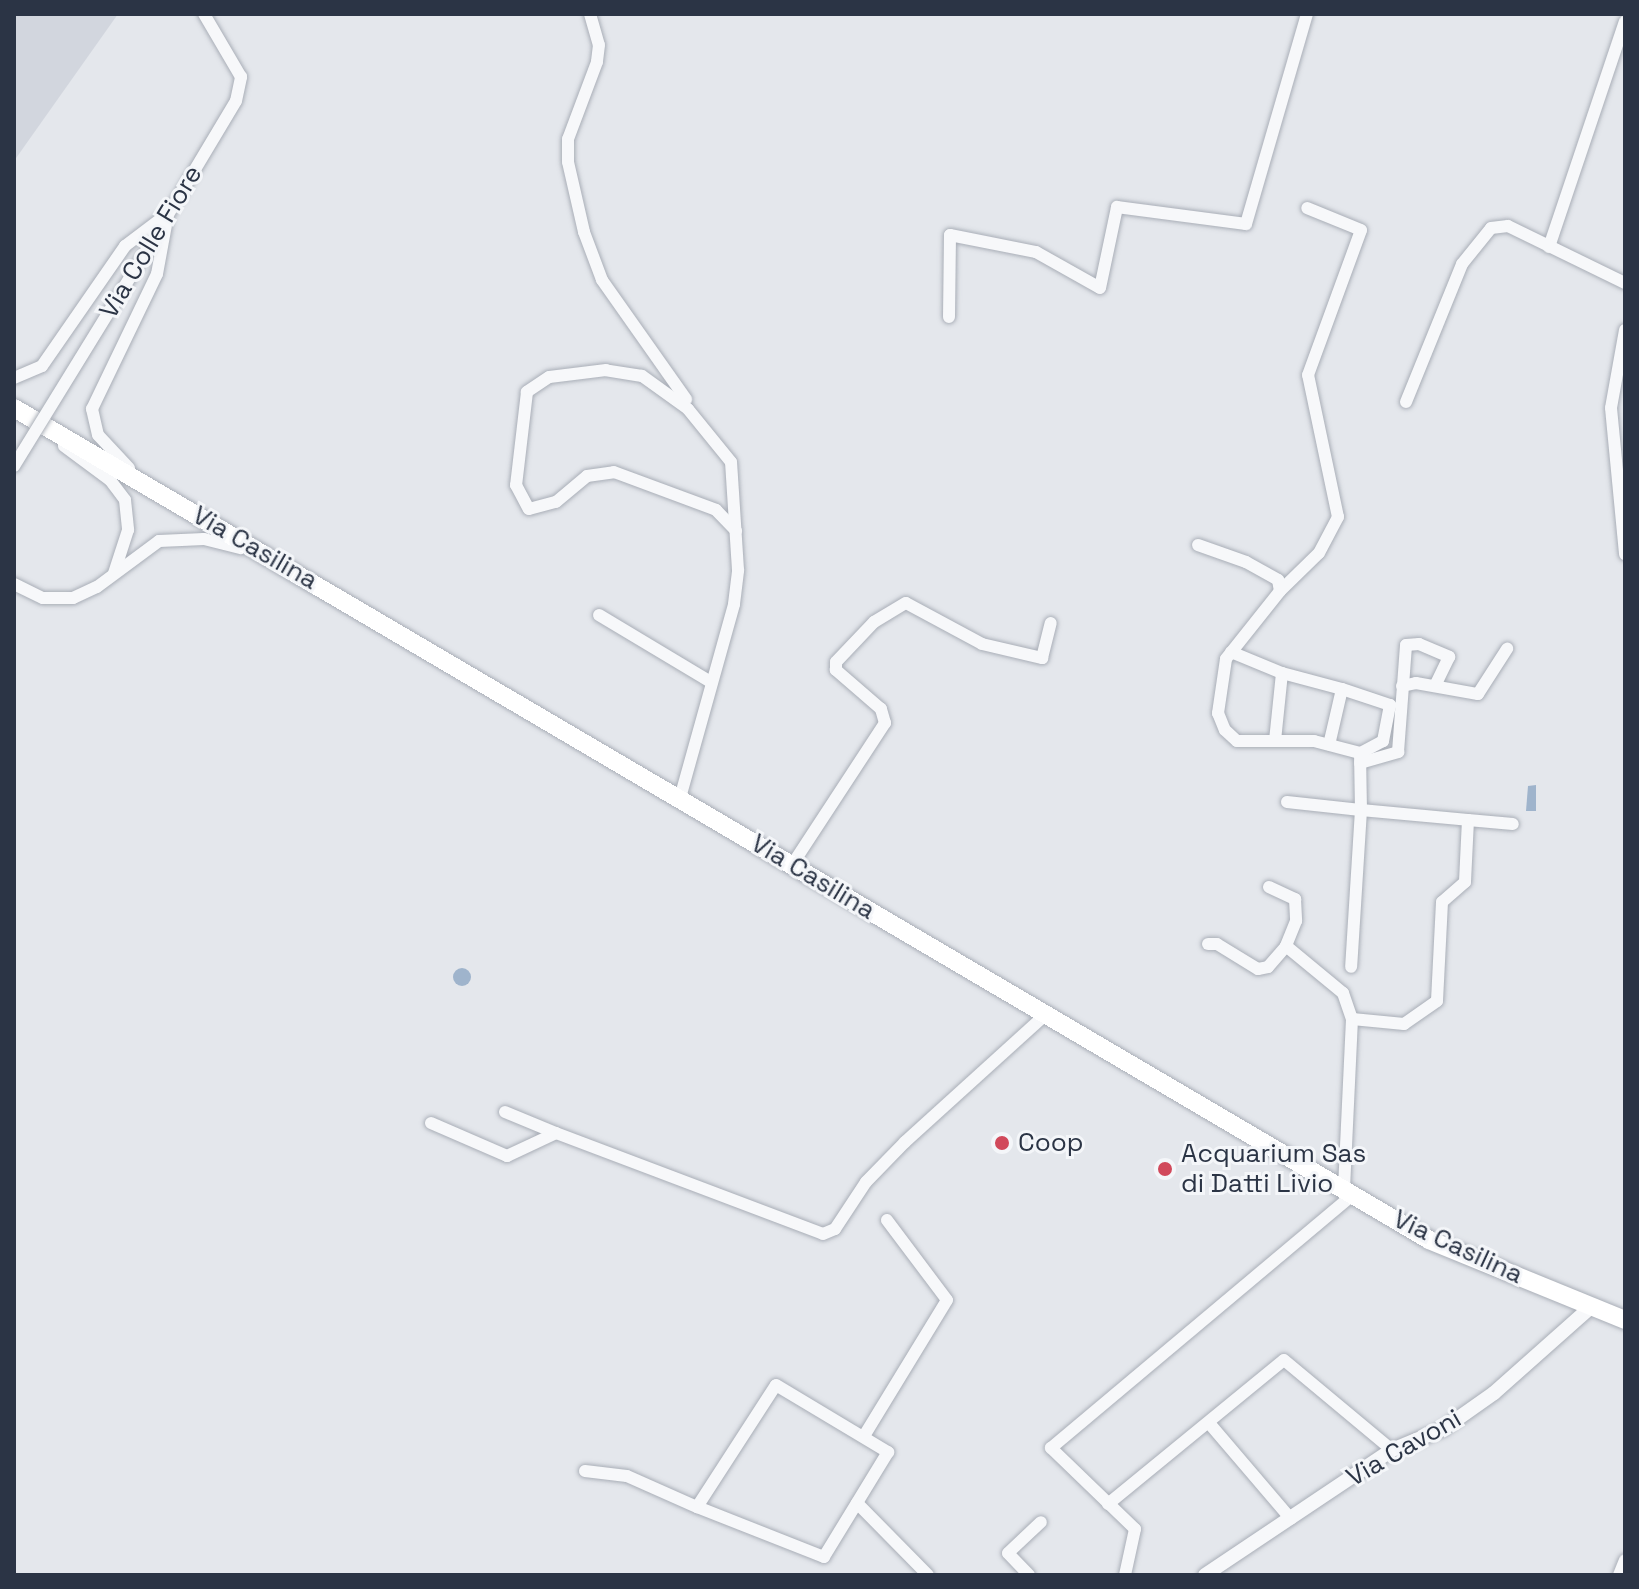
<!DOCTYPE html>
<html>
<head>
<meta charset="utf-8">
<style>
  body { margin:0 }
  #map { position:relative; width:1639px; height:1589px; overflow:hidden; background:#e4e7ec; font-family:"Space Grotesk",sans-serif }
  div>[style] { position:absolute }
  .built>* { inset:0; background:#d2d6de }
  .water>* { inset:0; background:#9fb4cc }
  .round { border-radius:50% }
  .roads { filter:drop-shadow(0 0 2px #a9aeb7) drop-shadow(0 0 2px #a9aeb7) }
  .minor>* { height:12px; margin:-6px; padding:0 6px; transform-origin:6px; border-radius:6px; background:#f7f8fa }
  .tertiary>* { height:14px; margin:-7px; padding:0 7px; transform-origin:7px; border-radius:7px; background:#f7f8fa }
  .primary>* { height:18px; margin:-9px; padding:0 9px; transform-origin:9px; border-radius:9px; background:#fff }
  .bridges { filter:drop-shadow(0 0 2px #a9aeb7) drop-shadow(0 0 2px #a9aeb7) }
  .minor-bridge>* { height:12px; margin:-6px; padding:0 6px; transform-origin:6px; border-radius:6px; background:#f7f8fa }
  .dots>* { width:22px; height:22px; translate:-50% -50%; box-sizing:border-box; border:4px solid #f4f6f9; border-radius:50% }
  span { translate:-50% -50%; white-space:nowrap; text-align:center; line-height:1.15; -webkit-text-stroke:6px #f4f6f9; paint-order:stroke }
  .street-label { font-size:26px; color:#2b3445 }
  .poi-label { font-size:26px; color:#2b3445 }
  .left { translate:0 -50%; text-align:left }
  .frame { position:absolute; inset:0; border:16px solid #2b3445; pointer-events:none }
</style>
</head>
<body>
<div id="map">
  <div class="built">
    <div style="clip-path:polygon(14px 14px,118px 14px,14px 161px)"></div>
  </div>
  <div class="water">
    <div style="clip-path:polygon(1536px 785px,1536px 811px,1526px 811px,1528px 786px)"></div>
    <div class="round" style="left:453px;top:968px;width:18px;height:18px"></div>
  </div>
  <div class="roads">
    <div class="minor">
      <div style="left:590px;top:14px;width:32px;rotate:74deg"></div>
      <div style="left:599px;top:45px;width:17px;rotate:97deg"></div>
      <div style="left:597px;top:62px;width:82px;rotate:110.6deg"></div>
      <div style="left:568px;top:139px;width:23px;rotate:90deg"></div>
      <div style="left:568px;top:162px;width:72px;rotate:77.1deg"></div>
      <div style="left:584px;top:232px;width:51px;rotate:69.4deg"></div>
      <div style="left:602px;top:280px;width:146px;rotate:54.8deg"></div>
      <div style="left:151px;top:243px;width:165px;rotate:-59.1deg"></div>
      <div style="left:236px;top:101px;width:25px;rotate:-78deg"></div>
      <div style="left:241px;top:77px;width:73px;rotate:-120.4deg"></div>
      <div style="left:1549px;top:247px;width:238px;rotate:-71.4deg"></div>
      <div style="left:949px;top:317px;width:82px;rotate:-89.3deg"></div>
      <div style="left:950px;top:235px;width:88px;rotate:11.2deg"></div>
      <div style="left:1036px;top:252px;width:73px;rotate:29.4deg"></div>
      <div style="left:1100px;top:288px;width:83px;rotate:-78.1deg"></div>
      <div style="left:1117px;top:207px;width:130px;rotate:7.5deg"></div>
      <div style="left:1246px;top:224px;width:219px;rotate:-73.8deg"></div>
      <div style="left:1625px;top:330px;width:79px;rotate:100.2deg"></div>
      <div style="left:1611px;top:408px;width:147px;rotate:84.5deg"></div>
      <div style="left:14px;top:378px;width:30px;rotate:-23deg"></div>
      <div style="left:42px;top:366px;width:146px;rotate:-55.3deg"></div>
      <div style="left:125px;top:246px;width:46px;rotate:-37.1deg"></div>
      <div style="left:1406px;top:402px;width:149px;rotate:-67.9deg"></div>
      <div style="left:1462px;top:264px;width:46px;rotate:-51.1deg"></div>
      <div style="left:1491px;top:228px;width:17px;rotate:-7deg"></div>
      <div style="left:1508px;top:226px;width:130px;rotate:26deg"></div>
      <div style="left:64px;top:446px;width:57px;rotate:36.5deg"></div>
      <div style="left:110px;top:480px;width:25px;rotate:53deg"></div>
      <div style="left:125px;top:500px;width:30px;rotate:84deg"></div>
      <div style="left:128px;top:530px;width:45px;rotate:108deg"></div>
      <div style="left:129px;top:468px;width:45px;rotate:-133.2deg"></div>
      <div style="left:98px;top:435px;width:27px;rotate:-103deg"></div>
      <div style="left:92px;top:409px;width:150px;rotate:-64.3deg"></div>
      <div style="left:157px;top:274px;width:61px;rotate:-79.6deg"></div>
      <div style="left:1198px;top:545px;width:51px;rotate:19.5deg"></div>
      <div style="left:1246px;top:562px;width:37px;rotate:29deg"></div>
      <div style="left:1278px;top:580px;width:11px;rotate:80deg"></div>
      <div style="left:1280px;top:591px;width:87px;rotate:128.5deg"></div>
      <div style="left:1226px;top:659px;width:55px;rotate:98.4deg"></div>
      <div style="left:1218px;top:713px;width:18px;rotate:68deg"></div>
      <div style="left:1225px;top:730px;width:16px;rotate:43deg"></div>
      <div style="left:1237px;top:741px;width:77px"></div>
      <div style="left:1314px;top:741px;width:48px;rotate:14.6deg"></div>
      <div style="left:1360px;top:753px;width:57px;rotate:89deg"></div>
      <div style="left:1361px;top:810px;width:107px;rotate:5.3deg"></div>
      <div style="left:1468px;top:820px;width:62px;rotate:92.8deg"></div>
      <div style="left:1465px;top:882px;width:30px;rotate:139deg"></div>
      <div style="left:1442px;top:902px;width:99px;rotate:92.9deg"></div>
      <div style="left:1437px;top:1001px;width:40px;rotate:145.1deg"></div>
      <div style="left:1404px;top:1024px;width:52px;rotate:-174.5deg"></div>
      <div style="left:1352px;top:1019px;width:171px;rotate:92.7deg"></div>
      <div style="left:14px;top:584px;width:32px;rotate:26deg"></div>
      <div style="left:43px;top:598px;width:30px"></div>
      <div style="left:73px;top:598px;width:26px;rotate:-25deg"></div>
      <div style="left:97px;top:587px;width:77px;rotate:-36.6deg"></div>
      <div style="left:159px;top:541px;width:45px;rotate:-2.5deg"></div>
      <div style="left:204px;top:539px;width:38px;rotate:14deg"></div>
      <div style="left:1280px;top:591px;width:54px;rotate:-44.3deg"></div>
      <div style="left:1319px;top:553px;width:41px;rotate:-62.2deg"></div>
      <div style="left:1338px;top:517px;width:145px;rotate:-101.9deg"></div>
      <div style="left:1308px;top:375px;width:154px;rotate:-69.9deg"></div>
      <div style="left:1361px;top:230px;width:58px;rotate:-157.8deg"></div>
      <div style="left:599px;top:615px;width:131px;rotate:30.9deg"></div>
      <div style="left:1231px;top:652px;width:55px;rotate:22.4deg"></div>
      <div style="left:1282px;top:673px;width:68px;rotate:95.9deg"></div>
      <div style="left:1282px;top:673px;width:62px;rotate:14.9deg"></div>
      <div style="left:1342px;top:689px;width:57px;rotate:103.1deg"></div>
      <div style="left:1402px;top:686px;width:14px;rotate:-12deg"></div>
      <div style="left:1416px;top:683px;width:63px;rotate:10.1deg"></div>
      <div style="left:1478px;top:694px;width:54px;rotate:-57.2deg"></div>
      <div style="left:1342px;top:689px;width:51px;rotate:18.4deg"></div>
      <div style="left:1390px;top:705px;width:37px;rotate:101deg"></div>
      <div style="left:1383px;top:741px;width:26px;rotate:152deg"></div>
      <div style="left:1360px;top:763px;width:40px;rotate:-16deg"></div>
      <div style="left:1398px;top:752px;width:107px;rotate:-85.7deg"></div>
      <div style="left:1406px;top:645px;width:13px;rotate:-4deg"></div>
      <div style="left:1419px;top:644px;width:33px;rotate:23deg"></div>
      <div style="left:1449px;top:657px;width:32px;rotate:116deg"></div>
      <div style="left:680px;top:798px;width:201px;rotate:-74.4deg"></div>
      <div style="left:734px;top:604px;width:34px;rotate:-83deg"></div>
      <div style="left:738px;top:570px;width:108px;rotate:-93.7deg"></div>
      <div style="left:731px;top:462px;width:68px;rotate:-129.1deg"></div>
      <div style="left:688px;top:409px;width:57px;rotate:-144.3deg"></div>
      <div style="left:642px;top:376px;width:36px;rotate:-171deg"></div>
      <div style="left:606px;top:370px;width:57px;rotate:173deg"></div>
      <div style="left:549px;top:377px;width:27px;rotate:146deg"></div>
      <div style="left:527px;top:392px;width:94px;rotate:96.7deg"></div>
      <div style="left:516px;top:485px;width:27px;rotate:62deg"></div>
      <div style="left:529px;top:509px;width:28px;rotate:-15deg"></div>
      <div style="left:556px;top:502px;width:40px;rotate:-40deg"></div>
      <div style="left:587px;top:476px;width:27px;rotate:-8deg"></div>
      <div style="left:614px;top:472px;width:109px;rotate:20.4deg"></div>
      <div style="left:716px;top:510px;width:29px;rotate:46deg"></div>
      <div style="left:1287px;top:802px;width:74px;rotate:6.2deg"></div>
      <div style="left:1361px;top:810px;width:157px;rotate:93.6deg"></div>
      <div style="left:1468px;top:820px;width:45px;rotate:5.1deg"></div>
      <div style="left:792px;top:865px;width:170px;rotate:-56.8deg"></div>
      <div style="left:885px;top:723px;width:15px;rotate:-106deg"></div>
      <div style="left:881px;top:709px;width:60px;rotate:-139.1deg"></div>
      <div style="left:836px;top:670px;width:8px;rotate:-90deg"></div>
      <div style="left:836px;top:662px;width:55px;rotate:-46.5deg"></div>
      <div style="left:874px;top:622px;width:37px;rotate:-31deg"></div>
      <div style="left:906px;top:603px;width:86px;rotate:28.3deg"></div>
      <div style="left:982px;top:644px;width:62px;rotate:13.1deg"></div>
      <div style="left:1042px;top:658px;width:36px;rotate:-76deg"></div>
      <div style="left:1269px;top:887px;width:29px;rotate:25deg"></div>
      <div style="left:1295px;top:899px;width:22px;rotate:87deg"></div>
      <div style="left:1296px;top:921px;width:27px;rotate:112deg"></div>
      <div style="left:1286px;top:946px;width:74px;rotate:39.5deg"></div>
      <div style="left:1343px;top:993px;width:28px;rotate:71deg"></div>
      <div style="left:1208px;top:944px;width:9px"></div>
      <div style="left:1217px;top:944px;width:48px;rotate:31.4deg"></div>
      <div style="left:1258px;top:969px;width:10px;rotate:-11deg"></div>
      <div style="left:1268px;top:967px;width:28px;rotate:-49deg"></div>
      <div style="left:505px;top:1112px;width:55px;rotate:22.4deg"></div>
      <div style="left:431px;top:1123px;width:83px;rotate:23.5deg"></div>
      <div style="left:507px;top:1156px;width:54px;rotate:-25.1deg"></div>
      <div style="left:556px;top:1133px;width:285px;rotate:20.7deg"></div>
      <div style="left:823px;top:1234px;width:13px;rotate:-23deg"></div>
      <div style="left:835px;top:1229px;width:56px;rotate:-56.6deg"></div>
      <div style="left:866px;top:1182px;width:56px;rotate:-45.7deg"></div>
      <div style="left:905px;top:1142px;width:189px;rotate:-42.2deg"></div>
      <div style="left:776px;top:1385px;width:131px;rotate:30.9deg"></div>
      <div style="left:888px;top:1452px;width:123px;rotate:121.4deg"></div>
      <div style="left:824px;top:1557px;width:136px;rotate:-158.5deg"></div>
      <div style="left:697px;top:1507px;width:145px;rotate:-57.1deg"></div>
      <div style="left:1209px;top:1423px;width:126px;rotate:49.5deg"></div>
      <div style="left:864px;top:1436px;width:159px;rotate:-58.6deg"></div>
      <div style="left:947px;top:1300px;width:100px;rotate:-126.9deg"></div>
      <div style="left:585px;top:1471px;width:42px;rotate:6.8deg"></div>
      <div style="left:627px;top:1476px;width:77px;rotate:23.9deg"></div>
      <div style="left:857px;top:1503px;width:101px;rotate:45.4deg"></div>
      <div style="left:1108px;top:1504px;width:227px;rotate:-39.3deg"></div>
      <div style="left:1284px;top:1360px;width:141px;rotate:39.8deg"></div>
      <div style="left:1029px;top:1575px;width:30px;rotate:-134deg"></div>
      <div style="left:1008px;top:1553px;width:45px;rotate:-43.2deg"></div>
      <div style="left:1125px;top:1575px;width:47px;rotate:-77.7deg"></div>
      <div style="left:1135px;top:1529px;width:117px;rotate:-136deg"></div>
      <div style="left:1051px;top:1448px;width:394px;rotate:-40deg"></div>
      <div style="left:1619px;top:1575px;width:16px;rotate:-68deg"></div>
    </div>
    <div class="tertiary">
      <div style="left:1205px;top:1575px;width:225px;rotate:-33.8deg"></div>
      <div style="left:1392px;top:1450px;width:55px;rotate:-22.4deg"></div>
      <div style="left:1443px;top:1429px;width:62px;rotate:-35.2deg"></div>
      <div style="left:1494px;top:1393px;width:131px;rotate:-41.6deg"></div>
    </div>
    <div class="primary">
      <div style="left:14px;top:408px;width:1641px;rotate:30.45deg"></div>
      <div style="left:1429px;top:1240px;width:212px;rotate:22.2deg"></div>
    </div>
  </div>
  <div class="bridges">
    <div class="minor-bridge">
      <div style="left:14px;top:466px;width:262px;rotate:-58.4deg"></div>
    </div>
  </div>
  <div class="dots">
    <div style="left:1002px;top:1143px;background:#d1495b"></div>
    <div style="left:1165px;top:1169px;background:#d1495b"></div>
  </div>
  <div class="street-label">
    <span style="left:151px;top:242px;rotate:-59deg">Via Colle Fiore</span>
    <span style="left:255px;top:548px;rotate:30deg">Via Casilina</span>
    <span style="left:813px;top:877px;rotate:31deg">Via Casilina</span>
    <span style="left:1458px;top:1247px;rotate:25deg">Via Casilina</span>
    <span style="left:1404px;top:1448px;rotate:-30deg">Via Cavoni</span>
  </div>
  <div class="poi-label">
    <span class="left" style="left:1018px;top:1143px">Coop</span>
    <span class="left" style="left:1181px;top:1169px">Acquarium Sas<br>di Datti Livio</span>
  </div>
  <div class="frame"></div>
</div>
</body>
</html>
